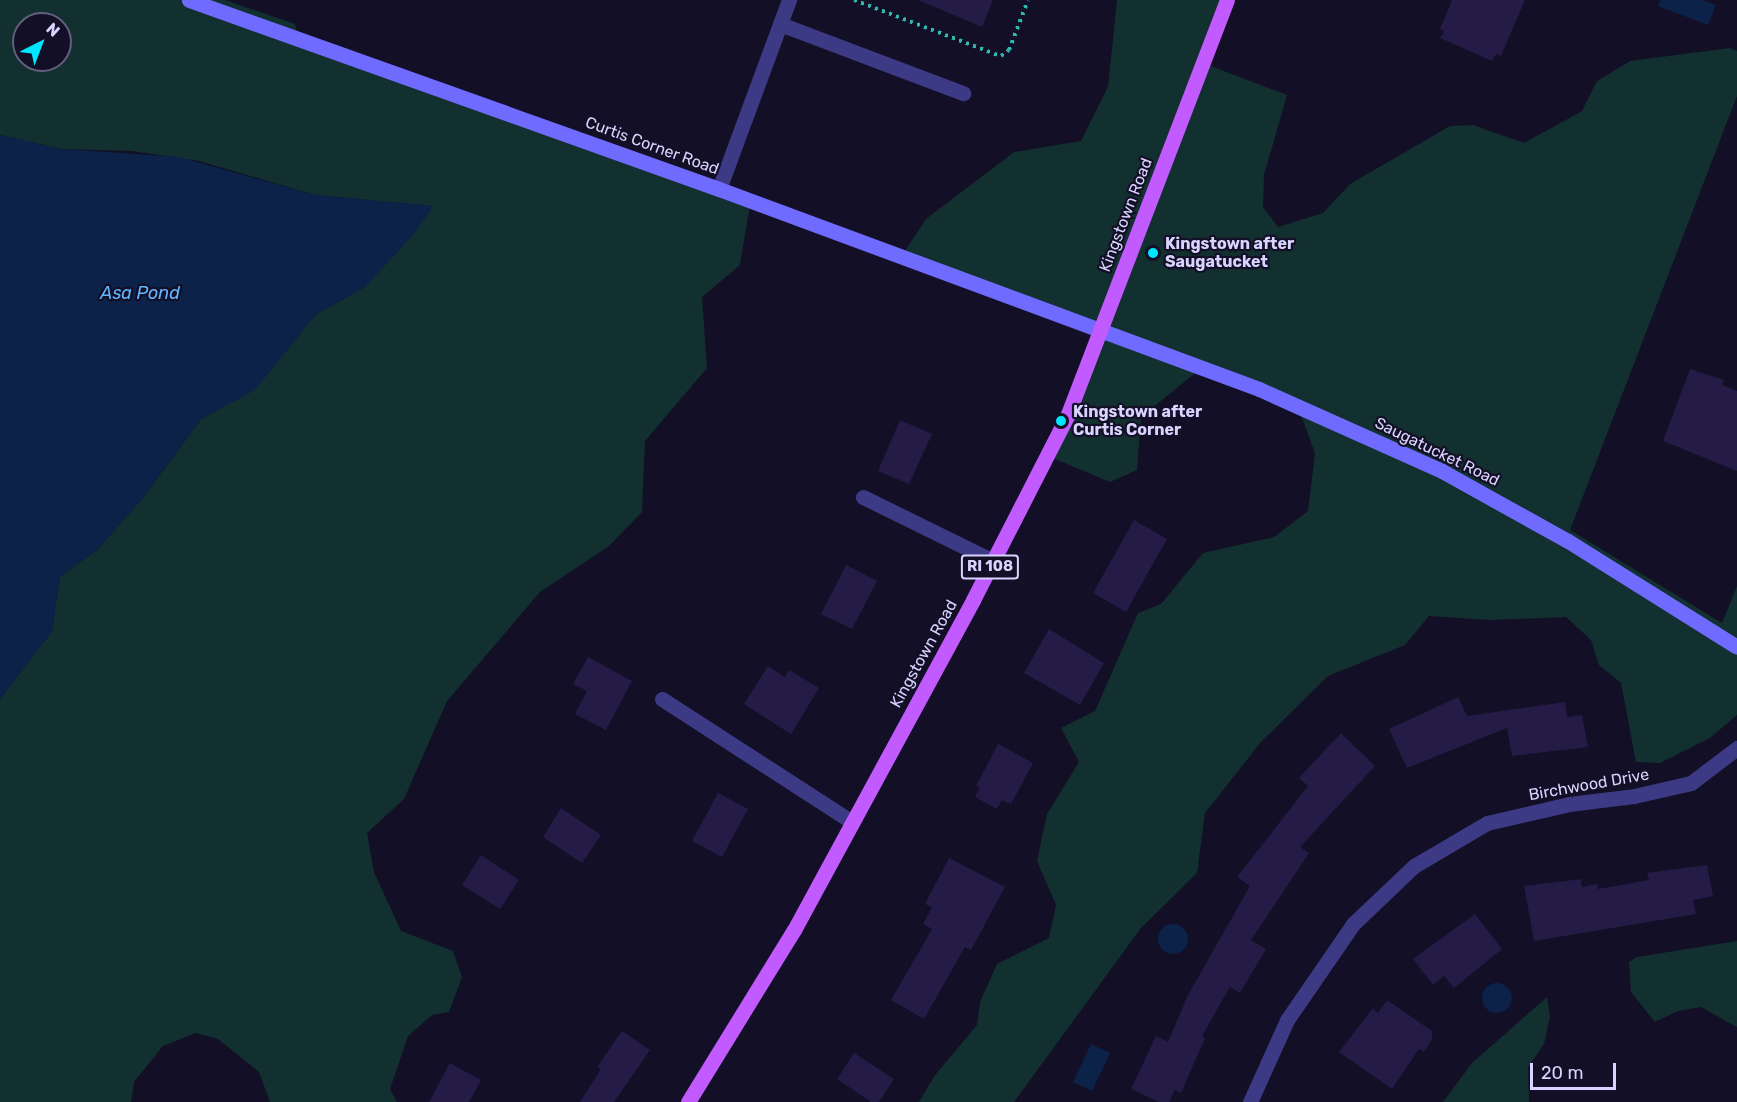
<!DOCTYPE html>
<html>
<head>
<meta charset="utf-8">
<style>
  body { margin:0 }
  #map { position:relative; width:1737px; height:1102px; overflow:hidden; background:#130f26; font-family:Rubik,sans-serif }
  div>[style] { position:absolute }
  .green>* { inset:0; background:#12302f }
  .water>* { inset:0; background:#0c2248 }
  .round { border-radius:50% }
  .building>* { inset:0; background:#241b47 }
  .path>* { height:4px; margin-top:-2px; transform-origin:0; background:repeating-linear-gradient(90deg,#2fb8b0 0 3px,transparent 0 7.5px) }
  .lane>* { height:15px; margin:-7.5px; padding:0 7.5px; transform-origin:7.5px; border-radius:7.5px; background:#3d3a85 }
  .street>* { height:15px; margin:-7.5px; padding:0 7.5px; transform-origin:7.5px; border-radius:7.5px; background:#3d3a85 }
  .secondary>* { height:15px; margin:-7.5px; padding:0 7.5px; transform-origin:7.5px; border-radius:7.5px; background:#6f6bff }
  .primary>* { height:15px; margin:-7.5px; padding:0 7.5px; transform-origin:7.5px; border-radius:7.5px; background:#c25bff }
  .dots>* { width:16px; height:16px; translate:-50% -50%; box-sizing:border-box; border:3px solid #130f26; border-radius:50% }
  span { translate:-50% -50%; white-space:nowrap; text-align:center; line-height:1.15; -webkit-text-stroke:4.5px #130f26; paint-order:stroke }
  .shield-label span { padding:2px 4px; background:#130f26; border:2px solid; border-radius:4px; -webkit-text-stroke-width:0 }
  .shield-label { font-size:15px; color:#d9d4ff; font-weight:700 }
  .street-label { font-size:16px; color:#d9d4ff }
  .poi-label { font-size:16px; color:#d9d4ff; font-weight:700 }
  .left { translate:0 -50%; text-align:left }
  .water-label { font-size:18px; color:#62b6ff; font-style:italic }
  .north { position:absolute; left:12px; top:12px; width:60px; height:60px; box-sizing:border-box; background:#130f26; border:2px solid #625e7d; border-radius:50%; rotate:42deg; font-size:16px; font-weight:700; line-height:24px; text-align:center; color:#d9d4ff }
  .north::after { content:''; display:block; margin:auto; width:21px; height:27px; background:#00e5ff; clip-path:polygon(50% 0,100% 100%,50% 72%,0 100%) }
  .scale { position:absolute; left:1530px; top:1063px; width:86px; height:27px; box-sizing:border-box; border:3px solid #d9d4ff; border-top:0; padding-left:8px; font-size:18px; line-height:21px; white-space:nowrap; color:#d9d4ff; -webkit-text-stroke:4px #130f26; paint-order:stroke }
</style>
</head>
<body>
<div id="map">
  <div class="green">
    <div style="clip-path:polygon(evenodd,0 0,225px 0,295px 24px,297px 32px,750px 205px,740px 265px,702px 297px,707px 368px,645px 441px,642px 512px,609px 546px,540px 592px,447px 701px,404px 799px,367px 833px,374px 872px,401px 931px,453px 951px,462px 977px,449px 1012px,432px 1015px,408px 1036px,390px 1089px,397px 1102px,270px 1102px,259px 1072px,218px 1039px,196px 1033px,163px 1046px,134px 1082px,131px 1102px,0 1102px,0 699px,52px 631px,60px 576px,96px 551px,142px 499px,201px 419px,254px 390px,316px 314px,365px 287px,432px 206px,315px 195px,199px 161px,132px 151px,61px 149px,0 135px,0 0,24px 24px,60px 24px,60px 60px,24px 60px,24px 24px)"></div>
    <div style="clip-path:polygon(1117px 0,1230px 0,1208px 65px,1287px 95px,1264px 175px,1263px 207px,1278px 227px,1323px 213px,1350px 184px,1450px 126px,1473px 125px,1524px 143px,1582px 111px,1597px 81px,1630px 61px,1730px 48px,1737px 51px,1737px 96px,1570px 530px,1722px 623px,1737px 586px,1737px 715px,1710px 738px,1660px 763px,1636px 762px,1621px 683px,1599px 665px,1591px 640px,1566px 617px,1490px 620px,1429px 616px,1405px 645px,1328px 676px,1261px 742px,1205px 813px,1197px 873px,1141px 928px,1014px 1102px,919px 1102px,935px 1075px,977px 1025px,980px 1002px,997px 964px,1049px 938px,1056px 905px,1037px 861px,1047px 814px,1079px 762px,1061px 728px,1095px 711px,1138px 613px,1161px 604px,1203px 553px,1274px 537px,1308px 511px,1315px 453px,1296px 402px,1204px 366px,1141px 417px,1137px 470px,1110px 482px,1055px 459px,1049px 453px,1102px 329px,905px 251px,926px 219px,1014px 152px,1081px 141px,1108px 87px)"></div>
    <div style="clip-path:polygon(1737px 941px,1737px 1027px,1701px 1007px,1678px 1011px,1655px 1022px,1631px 992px,1629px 962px,1637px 957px)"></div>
    <div style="clip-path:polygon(1547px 997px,1550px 1017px,1544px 1044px,1528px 1067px,1529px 1102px,1443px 1102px,1472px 1063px)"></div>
  </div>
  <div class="water">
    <div style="clip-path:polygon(1660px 0,1702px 0,1716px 5px,1708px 25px,1658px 6px)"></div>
    <div style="clip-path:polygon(0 135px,61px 149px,179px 157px,315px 195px,433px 206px,415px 233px,365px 287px,316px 314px,255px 390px,201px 419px,142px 499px,96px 551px,60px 576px,52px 631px,0 699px)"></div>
    <div class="round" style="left:1158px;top:924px;width:30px;height:30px"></div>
    <div class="round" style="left:1482px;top:983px;width:30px;height:30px"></div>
    <div style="clip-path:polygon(1091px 1044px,1110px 1053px,1092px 1091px,1073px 1082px)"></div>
  </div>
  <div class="building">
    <div style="clip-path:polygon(918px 0,993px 0,982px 27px)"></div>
    <div style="clip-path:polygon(1452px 0,1525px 0,1501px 56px,1496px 54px,1492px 61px,1440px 38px,1444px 31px,1440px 29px)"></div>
    <div style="clip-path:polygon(1690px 369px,1724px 380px,1722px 385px,1737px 391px,1737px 471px,1663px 441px)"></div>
    <div style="clip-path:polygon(900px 420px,932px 434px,909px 484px,878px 471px)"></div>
    <div style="clip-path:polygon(1134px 520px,1167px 539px,1126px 612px,1093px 593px)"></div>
    <div style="clip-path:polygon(846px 565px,877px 581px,852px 629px,821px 614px)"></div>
    <div style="clip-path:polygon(1049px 629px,1104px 663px,1080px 705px,1024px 673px)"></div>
    <div style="clip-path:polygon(588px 657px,632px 681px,606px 730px,575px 714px,587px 691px,573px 684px)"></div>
    <div style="clip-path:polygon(768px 666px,785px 677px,789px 670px,819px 688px,791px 734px,744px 704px)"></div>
    <div style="clip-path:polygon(1458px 697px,1467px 716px,1565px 702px,1567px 717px,1582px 715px,1588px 747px,1512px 756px,1507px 728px,1407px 768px,1389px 729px)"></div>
    <div style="clip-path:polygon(1341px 733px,1375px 766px,1300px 847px,1309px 853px,1251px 940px,1266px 949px,1240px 993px,1230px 987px,1202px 1036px,1205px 1038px,1181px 1093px,1175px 1090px,1169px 1102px,1159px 1102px,1131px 1089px,1156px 1036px,1168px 1042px,1188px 995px,1250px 886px,1237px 877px,1308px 786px,1299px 778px)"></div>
    <div style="clip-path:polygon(998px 744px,1033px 763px,1011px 804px,1002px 800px,997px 809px,975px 797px,980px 788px,976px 786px)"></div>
    <div style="clip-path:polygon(718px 793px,748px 809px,722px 857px,692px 841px)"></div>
    <div style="clip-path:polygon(561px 808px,601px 835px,582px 863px,543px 837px)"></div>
    <div style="clip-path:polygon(481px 855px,519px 880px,500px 909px,462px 885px)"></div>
    <div style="clip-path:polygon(949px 858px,1005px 887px,971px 950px,965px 947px,924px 1019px,891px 1000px,932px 929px,923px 924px,932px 907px,925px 904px)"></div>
    <div style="clip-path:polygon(1707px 865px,1713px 896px,1693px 900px,1696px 914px,1534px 941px,1524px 886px,1581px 879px,1582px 887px,1597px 884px,1598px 889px,1649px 880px,1647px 873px)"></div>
    <div style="clip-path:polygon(1475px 914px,1502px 949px,1454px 988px,1444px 976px,1433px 985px,1413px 959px)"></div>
    <div style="clip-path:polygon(1387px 1000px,1432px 1031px,1432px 1040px,1424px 1052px,1419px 1049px,1392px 1089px,1339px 1052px,1373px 1008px,1378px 1013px)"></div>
    <div style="clip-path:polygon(622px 1031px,650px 1050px,614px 1102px,580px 1102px,601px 1069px,597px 1067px)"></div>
    <div style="clip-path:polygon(854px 1053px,894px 1079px,879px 1102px,871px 1102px,837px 1079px)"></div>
    <div style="clip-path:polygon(450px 1063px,481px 1080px,469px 1102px,429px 1102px)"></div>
  </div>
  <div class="path">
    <div style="left:854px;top:0;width:157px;rotate:20.9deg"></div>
    <div style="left:1001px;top:56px;width:10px;rotate:-37deg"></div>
    <div style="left:1009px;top:50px;width:53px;rotate:-69.2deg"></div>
  </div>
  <div class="lane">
    <div style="left:780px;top:24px;width:196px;rotate:20.7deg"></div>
    <div style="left:719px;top:189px;width:202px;rotate:-69.7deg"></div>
    <div style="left:863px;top:497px;width:145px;rotate:26.2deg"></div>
    <div style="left:662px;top:699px;width:226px;rotate:32.9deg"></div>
  </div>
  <div class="street">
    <div style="left:1250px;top:1102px;width:90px;rotate:-65.7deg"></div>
    <div style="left:1287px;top:1020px;width:116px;rotate:-55.5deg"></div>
    <div style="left:1353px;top:924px;width:84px;rotate:-43.6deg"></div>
    <div style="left:1414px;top:866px;width:85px;rotate:-30.5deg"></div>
    <div style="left:1487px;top:823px;width:84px;rotate:-13deg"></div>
    <div style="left:1569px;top:804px;width:65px;rotate:-7deg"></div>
    <div style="left:1634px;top:796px;width:58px;rotate:-12.8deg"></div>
    <div style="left:1691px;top:783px;width:58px;rotate:-37.3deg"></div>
  </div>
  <div class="secondary">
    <div style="left:189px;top:0;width:563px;rotate:19.63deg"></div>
    <div style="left:719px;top:189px;width:576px;rotate:20.32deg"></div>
    <div style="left:1259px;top:389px;width:201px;rotate:24.1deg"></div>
    <div style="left:1442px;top:471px;width:144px;rotate:29.1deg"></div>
    <div style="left:1568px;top:541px;width:199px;rotate:32.1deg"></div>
  </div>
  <div class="primary">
    <div style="left:688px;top:1102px;width:202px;rotate:-58.4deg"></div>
    <div style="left:794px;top:930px;width:375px;rotate:-61.5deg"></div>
    <div style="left:973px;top:600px;width:209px;rotate:-62.9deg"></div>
    <div style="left:1068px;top:414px;width:443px;rotate:-69deg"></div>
  </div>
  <div class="dots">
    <div style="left:1153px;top:253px;background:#00e5ff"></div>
    <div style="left:1061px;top:421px;background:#00e5ff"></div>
  </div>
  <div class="shield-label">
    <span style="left:990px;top:567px">RI 108</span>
  </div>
  <div class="street-label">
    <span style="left:652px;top:146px;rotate:20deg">Curtis Corner Road</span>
    <span style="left:1126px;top:215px;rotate:-69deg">Kingstown Road</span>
    <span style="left:1437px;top:452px;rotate:26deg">Saugatucket Road</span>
    <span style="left:924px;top:654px;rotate:-61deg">Kingstown Road</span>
    <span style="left:1589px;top:785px;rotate:-10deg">Birchwood Drive</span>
  </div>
  <div class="poi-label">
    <span class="left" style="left:1165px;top:253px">Kingstown after<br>Saugatucket</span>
    <span class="left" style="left:1073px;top:421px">Kingstown after<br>Curtis Corner</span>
  </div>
  <div class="water-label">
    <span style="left:140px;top:293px">Asa Pond</span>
  </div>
  <div class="north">N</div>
  <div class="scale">20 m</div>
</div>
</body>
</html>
